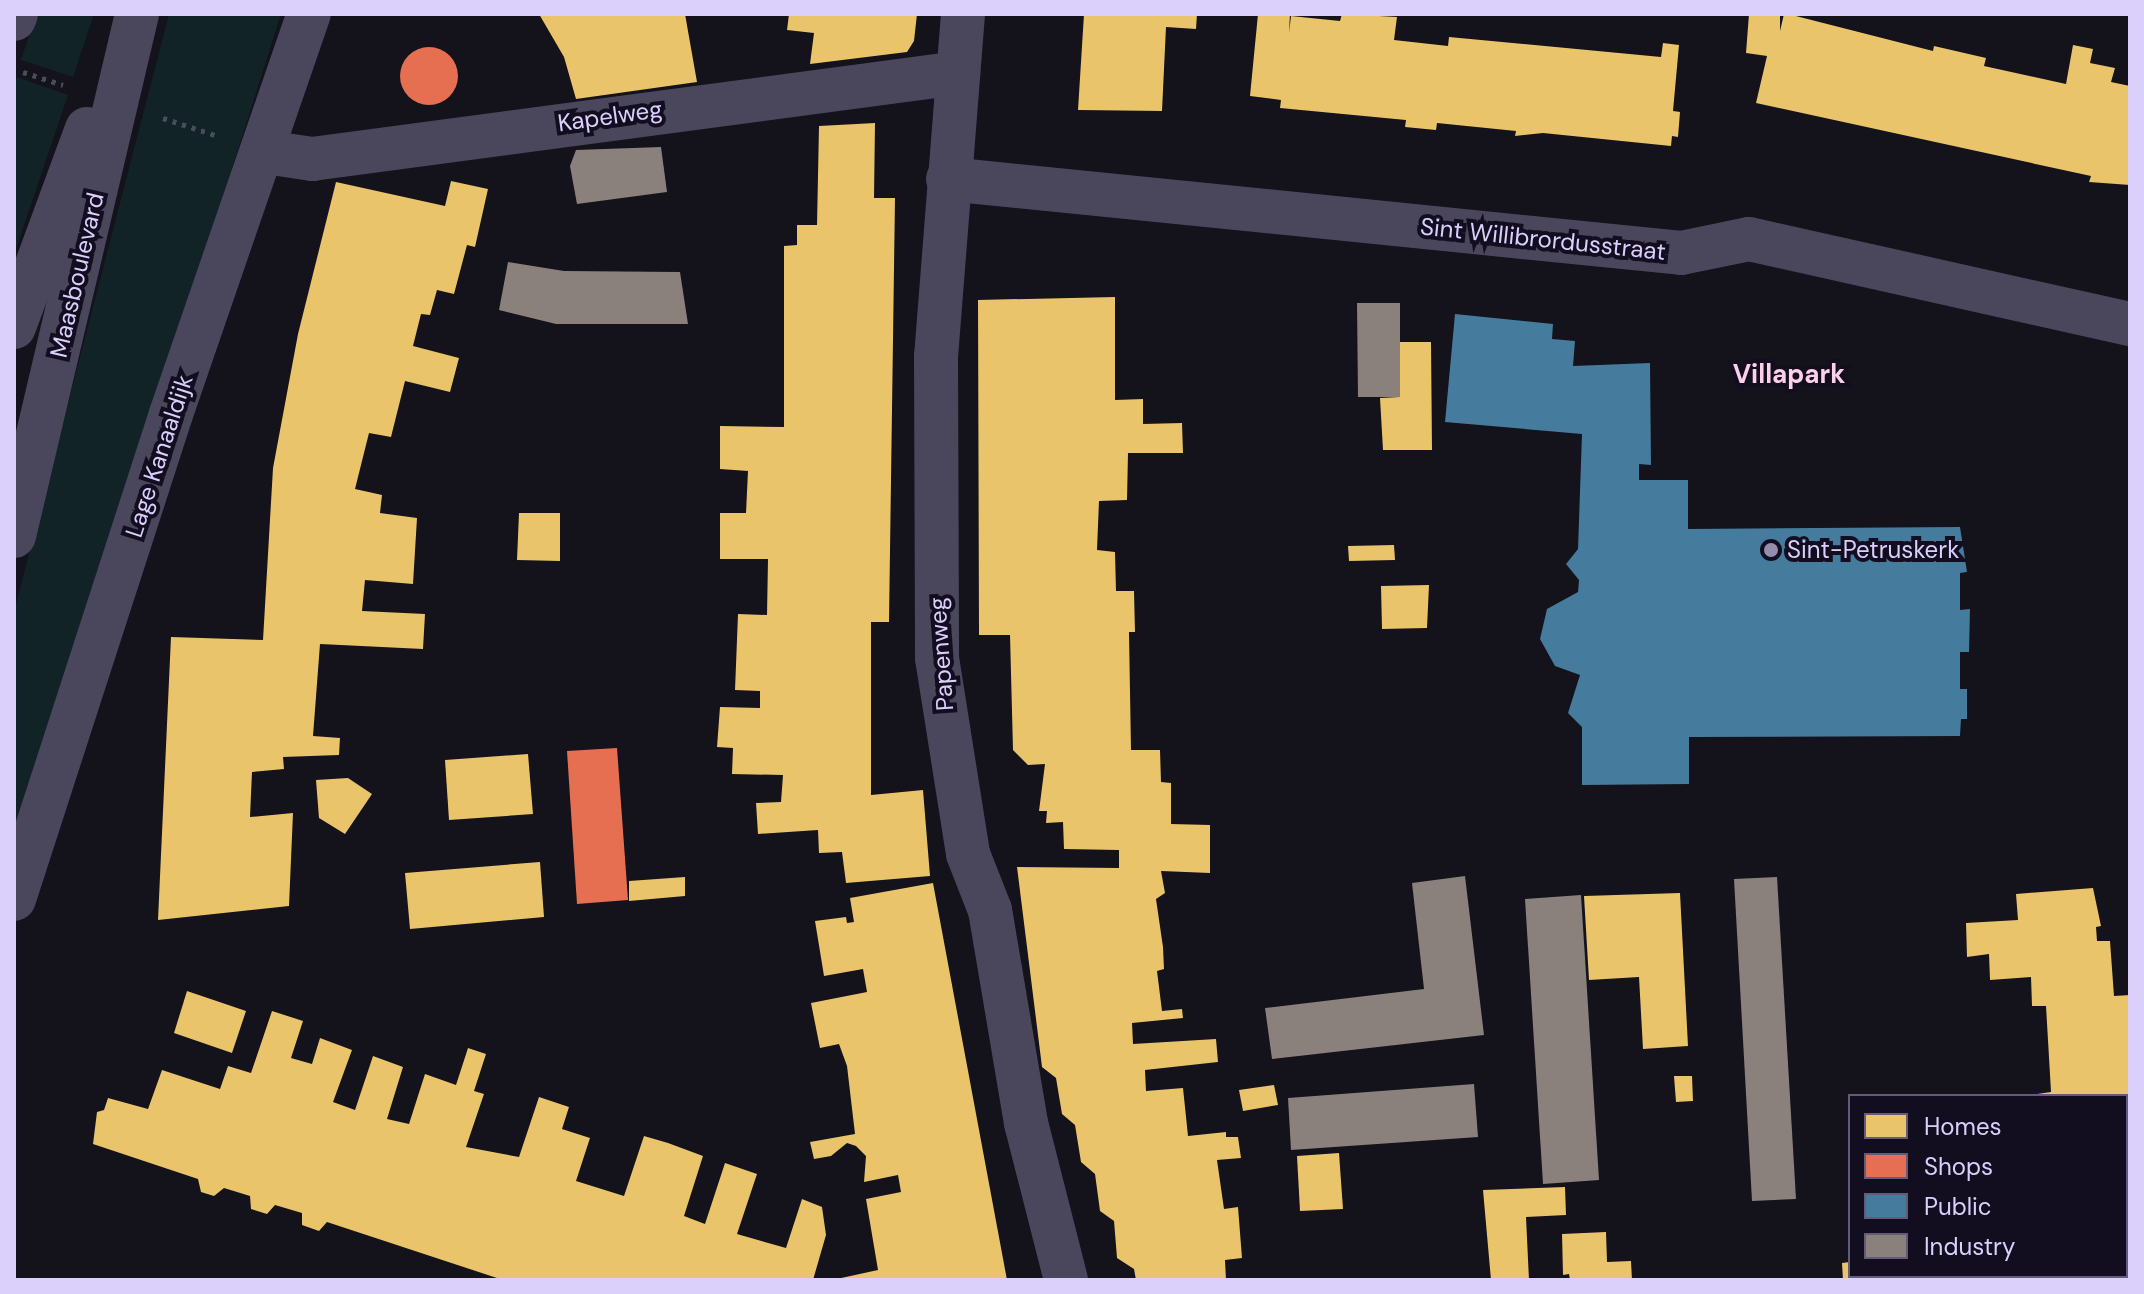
<!DOCTYPE html>
<html>
<head>
<meta charset="utf-8">
<style>
  body { margin:0 }
  #map { position:relative; width:2144px; height:1294px; overflow:hidden; background:#14121b; font-family:"DM Sans",sans-serif }
  div>[style] { position:absolute }
  .green>* { inset:0; background:#112327 }
  .homes>* { inset:0; background:#e9c46a }
  .shops>* { inset:0; background:#e76f51 }
  .round { border-radius:50% }
  .public>* { inset:0; background:#457b9d }
  .industry>* { inset:0; background:#8a817c }
  .path>* { height:5px; margin-top:-2.5px; transform-origin:0; background:repeating-linear-gradient(90deg,#464e5c 0 4px,transparent 0 10px) }
  .minor>* { height:44px; margin:-22px; padding:0 22px; transform-origin:22px; border-radius:22px; background:#4a475c }
  .dots>* { width:22px; height:22px; translate:-50% -50%; box-sizing:border-box; border:4px solid #130e1f; border-radius:50% }
  span { translate:-50% -50%; white-space:nowrap; text-align:center; line-height:1.15; -webkit-text-stroke:8px #130e1f; paint-order:stroke }
  .street-label { font-size:24px; color:#dbcffc }
  .poi-label { font-size:24px; color:#dbcffc }
  .left { translate:0 -50%; text-align:left }
  .neighbourhood-label { font-size:26px; color:#fcd1e7; font-weight:700 }
  .frame { position:absolute; inset:0; border:16px solid #dbcffc; pointer-events:none }
  .legend { position:absolute; left:1848px; top:1094px; width:280px; height:184px; box-sizing:border-box; background:#130e1f; border:2px solid #635b77; margin:0; padding:10px 14px; list-style:none; font-size:24px; color:#dbcffc }
  .legend li { display:flex; align-items:center; gap:16px; height:40px }
  .legend b { width:40px; border:2px solid #635b77 }
</style>
</head>
<body>
<div id="map">
  <div class="green">
    <div style="clip-path:polygon(36px 14px,94px 14px,73px 77px,21px 60px)"></div>
    <div style="clip-path:polygon(169px 14px,281px 14px,95px 602px,14px 830px,16px 604px)"></div>
    <div style="clip-path:polygon(17px 77px,68px 95px,14px 255px,14px 85px)"></div>
  </div>
  <div class="homes">
    <div style="clip-path:polygon(539px 14px,685px 14px,697px 82px,576px 99px,564px 57px)"></div>
    <div style="clip-path:polygon(789px 14px,917px 14px,914px 41px,907px 52px,810px 64px,814px 33px,787px 30px)"></div>
    <div style="clip-path:polygon(1084px 14px,1197px 14px,1196px 29px,1166px 27px,1162px 111px,1078px 110px)"></div>
    <div style="clip-path:polygon(1258px 14px,1290px 14px,1289px 33px,1291px 16px,1340px 21px,1342px 14px,1397px 17px,1394px 40px,1448px 46px,1449px 37px,1661px 57px,1663px 43px,1679px 45px,1673px 111px,1680px 112px,1678px 137px,1672px 136px,1671px 146px,1543px 133px,1515px 136px,1516px 131px,1437px 123px,1436px 130px,1405px 127px,1406px 120px,1280px 108px,1281px 100px,1250px 96px)"></div>
    <div style="clip-path:polygon(1749px 14px,1780px 14px,1780px 31px,1784px 14px,1788px 14px,1933px 51px,1934px 46px,1986px 58px,1984px 66px,2066px 84px,2073px 45px,2093px 49px,2090px 63px,2115px 68px,2111px 82px,2130px 86px,2130px 185px,2089px 182px,2091px 176px,1756px 103px,1767px 56px,1746px 53px)"></div>
    <div style="clip-path:polygon(875px 123px,874px 198px,895px 198px,889px 622px,871px 622px,871px 795px,923px 790px,930px 876px,846px 883px,842px 852px,819px 853px,818px 830px,758px 834px,756px 803px,781px 802px,783px 775px,732px 774px,733px 748px,717px 747px,720px 707px,760px 708px,760px 691px,735px 690px,738px 614px,767px 615px,768px 559px,720px 559px,720px 513px,746px 513px,748px 471px,720px 469px,720px 426px,784px 427px,784px 246px,797px 245px,797px 225px,817px 225px,819px 126px)"></div>
    <div style="clip-path:polygon(451px 181px,488px 189px,475px 247px,467px 245px,454px 294px,437px 290px,430px 315px,421px 314px,413px 346px,459px 358px,450px 392px,405px 381px,391px 437px,369px 433px,355px 489px,382px 495px,380px 513px,417px 518px,413px 584px,365px 580px,362px 611px,425px 614px,423px 649px,320px 644px,313px 736px,340px 738px,339px 755px,283px 757px,284px 769px,252px 772px,250px 817px,293px 813px,289px 906px,158px 920px,171px 637px,263px 640px,273px 468px,298px 334px,336px 182px,445px 206px)"></div>
    <div style="clip-path:polygon(1115px 297px,1115px 400px,1143px 399px,1143px 424px,1182px 423px,1183px 453px,1128px 453px,1127px 500px,1099px 501px,1097px 550px,1115px 552px,1116px 591px,1134px 591px,1135px 632px,1129px 632px,1131px 750px,1160px 750px,1161px 782px,1171px 783px,1171px 824px,1210px 825px,1210px 873px,1161px 871px,1165px 893px,1156px 899px,1163px 947px,1164px 969px,1157px 971px,1162px 1011px,1182px 1009px,1183px 1018px,1132px 1023px,1133px 1044px,1216px 1039px,1218px 1062px,1145px 1070px,1146px 1091px,1183px 1088px,1188px 1136px,1226px 1132px,1226px 1137px,1238px 1137px,1241px 1158px,1217px 1160px,1224px 1209px,1238px 1207px,1242px 1258px,1225px 1260px,1226px 1280px,1136px 1280px,1134px 1269px,1117px 1258px,1114px 1221px,1100px 1211px,1095px 1174px,1081px 1162px,1075px 1125px,1062px 1114px,1056px 1078px,1042px 1067px,1017px 867px,1119px 868px,1119px 850px,1064px 849px,1063px 822px,1046px 823px,1047px 811px,1039px 811px,1045px 764px,1028px 765px,1013px 750px,1010px 635px,979px 635px,978px 300px)"></div>
    <div style="clip-path:polygon(1400px 342px,1431px 342px,1432px 450px,1383px 450px,1380px 398px,1400px 397px)"></div>
    <div style="clip-path:polygon(519px 513px,560px 513px,560px 561px,517px 560px)"></div>
    <div style="clip-path:polygon(1394px 545px,1395px 560px,1349px 561px,1348px 546px)"></div>
    <div style="clip-path:polygon(1429px 585px,1427px 628px,1382px 629px,1381px 586px)"></div>
    <div style="clip-path:polygon(528px 754px,533px 814px,449px 820px,445px 760px)"></div>
    <div style="clip-path:polygon(348px 778px,372px 794px,345px 834px,319px 818px,316px 780px)"></div>
    <div style="clip-path:polygon(540px 862px,544px 917px,410px 929px,405px 873px)"></div>
    <div style="clip-path:polygon(685px 877px,685px 896px,629px 901px,629px 881px)"></div>
    <div style="clip-path:polygon(933px 883px,1007px 1280px,832px 1280px,878px 1270px,866px 1199px,901px 1192px,898px 1175px,864px 1182px,866px 1156px,856px 1146px,847px 1143px,831px 1156px,814px 1159px,810px 1142px,855px 1134px,847px 1066px,839px 1044px,820px 1048px,811px 1003px,867px 992px,863px 969px,824px 976px,815px 921px,846px 917px,847px 923px,854px 922px,850px 898px)"></div>
    <div style="clip-path:polygon(2093px 888px,2101px 926px,2096px 927px,2097px 941px,2110px 941px,2114px 996px,2130px 995px,2130px 1118px,2126px 1096px,2023px 1096px,2051px 1092px,2046px 1006px,2032px 1006px,2031px 977px,1990px 980px,1989px 954px,1967px 957px,1966px 923px,2018px 920px,2016px 894px)"></div>
    <div style="clip-path:polygon(1680px 893px,1688px 1046px,1643px 1049px,1639px 977px,1589px 980px,1584px 896px)"></div>
    <div style="clip-path:polygon(187px 991px,246px 1011px,232px 1053px,174px 1033px)"></div>
    <div style="clip-path:polygon(272px 1011px,303px 1021px,291px 1058px,312px 1064px,320px 1038px,352px 1050px,333px 1102px,355px 1110px,373px 1056px,403px 1067px,387px 1119px,409px 1124px,425px 1074px,456px 1085px,468px 1048px,486px 1054px,474px 1091px,484px 1094px,466px 1147px,519px 1157px,539px 1097px,569px 1107px,562px 1129px,590px 1138px,576px 1181px,624px 1196px,644px 1136px,668px 1143px,703px 1156px,684px 1216px,705px 1224px,725px 1163px,757px 1174px,737px 1234px,786px 1248px,802px 1199px,822px 1207px,826px 1235px,813px 1280px,503px 1280px,327px 1222px,319px 1231px,302px 1225px,302px 1213px,275px 1205px,267px 1214px,251px 1209px,250px 1196px,224px 1188px,214px 1196px,201px 1192px,198px 1179px,93px 1144px,97px 1112px,104px 1110px,108px 1098px,148px 1109px,162px 1070px,220px 1089px,228px 1066px,251px 1073px)"></div>
    <div style="clip-path:polygon(1674px 1076px,1692px 1076px,1693px 1101px,1676px 1102px)"></div>
    <div style="clip-path:polygon(1274px 1085px,1278px 1105px,1243px 1111px,1239px 1090px)"></div>
    <div style="clip-path:polygon(1339px 1153px,1343px 1209px,1300px 1211px,1297px 1156px)"></div>
    <div style="clip-path:polygon(2130px 1175px,2130px 1280px,2091px 1280px,2091px 1276px,2126px 1276px)"></div>
    <div style="clip-path:polygon(1565px 1187px,1566px 1215px,1526px 1217px,1529px 1280px,1491px 1280px,1483px 1190px)"></div>
    <div style="clip-path:polygon(1606px 1232px,1607px 1262px,1631px 1261px,1632px 1280px,1570px 1280px,1569px 1274px,1563px 1275px,1562px 1234px)"></div>
    <div style="clip-path:polygon(1850px 1262px,1850px 1276px,1869px 1280px,1843px 1280px,1842px 1263px)"></div>
    <div style="clip-path:polygon(1899px 1276px,1925px 1276px,1925px 1280px,1899px 1280px)"></div>
    <div style="clip-path:polygon(1961px 1276px,2013px 1276px,2013px 1280px,1961px 1280px)"></div>
  </div>
  <div class="shops">
    <div class="round" style="left:400px;top:47px;width:58px;height:58px"></div>
    <div style="clip-path:polygon(617px 748px,628px 900px,577px 904px,567px 751px)"></div>
    <div style="clip-path:polygon(2033px 1276px,2091px 1276px,2091px 1280px,2033px 1280px)"></div>
  </div>
  <div class="public">
    <div style="clip-path:polygon(1455px 314px,1553px 324px,1552px 339px,1575px 341px,1573px 366px,1650px 363px,1651px 465px,1639px 464px,1639px 480px,1688px 480px,1688px 529px,1960px 527px,1967px 572px,1960px 573px,1960px 610px,1970px 609px,1969px 652px,1960px 652px,1960px 689px,1967px 689px,1967px 719px,1961px 719px,1960px 736px,1689px 737px,1689px 784px,1582px 785px,1582px 727px,1568px 713px,1580px 675px,1555px 666px,1540px 639px,1547px 609px,1578px 592px,1579px 580px,1566px 564px,1578px 549px,1582px 434px,1445px 422px)"></div>
  </div>
  <div class="industry">
    <div style="clip-path:polygon(661px 147px,667px 192px,577px 204px,570px 166px,576px 150px)"></div>
    <div style="clip-path:polygon(508px 262px,564px 271px,680px 272px,688px 324px,556px 324px,499px 310px)"></div>
    <div style="clip-path:polygon(1357px 303px,1400px 303px,1400px 397px,1358px 397px)"></div>
    <div style="clip-path:polygon(1465px 876px,1484px 1035px,1272px 1059px,1265px 1008px,1424px 989px,1412px 883px)"></div>
    <div style="clip-path:polygon(1777px 877px,1796px 1199px,1752px 1201px,1734px 879px)"></div>
    <div style="clip-path:polygon(1581px 895px,1599px 1180px,1543px 1184px,1525px 899px)"></div>
    <div style="clip-path:polygon(1474px 1084px,1478px 1137px,1291px 1150px,1288px 1098px)"></div>
  </div>
  <div class="path">
    <div style="left:23px;top:72px;width:42px;rotate:18deg"></div>
    <div style="left:163px;top:118px;width:55px;rotate:18.1deg"></div>
  </div>
  <div class="minor">
    <div style="left:963px;top:14px;width:342px;rotate:94.5deg"></div>
    <div style="left:936px;top:355px;width:303px;rotate:89.8deg"></div>
    <div style="left:937px;top:658px;width:198px;rotate:81deg"></div>
    <div style="left:968px;top:854px;width:60px;rotate:68.6deg"></div>
    <div style="left:990px;top:910px;width:216px;rotate:80.4deg"></div>
    <div style="left:1026px;top:1123px;width:162px;rotate:75.7deg"></div>
    <div style="left:14px;top:19px;width:5px;rotate:-68deg"></div>
    <div style="left:265px;top:152px;width:48px;rotate:8.5deg"></div>
    <div style="left:312px;top:159px;width:652px;rotate:-7.58deg"></div>
    <div style="left:948px;top:179px;width:737px;rotate:5.76deg"></div>
    <div style="left:1681px;top:253px;width:69px;rotate:-11.6deg"></div>
    <div style="left:1749px;top:239px;width:390px;rotate:12.6deg"></div>
    <div style="left:14px;top:327px;width:211px;rotate:-69.8deg"></div>
    <div style="left:14px;top:536px;width:536px;rotate:-76.74deg"></div>
    <div style="left:14px;top:899px;width:510px;rotate:-72.06deg"></div>
    <div style="left:171px;top:414px;width:423px;rotate:-71deg"></div>
  </div>
  <div class="dots">
    <div style="left:1771px;top:550px;background:#958dad"></div>
  </div>
  <div class="street-label">
    <span style="left:610px;top:116px;rotate:-8deg">Kapelweg</span>
    <span style="left:1543px;top:239px;rotate:6deg">Sint Willibrordusstraat</span>
    <span style="left:77px;top:275px;rotate:-77deg">Maasboulevard</span>
    <span style="left:159px;top:456px;rotate:-72deg">Lage Kanaaldijk</span>
    <span style="left:941px;top:654px;rotate:-94deg">Papenweg</span>
  </div>
  <div class="poi-label">
    <span class="left" style="left:1787px;top:550px">Sint-Petruskerk</span>
  </div>
  <div class="neighbourhood-label">
    <span style="left:1789px;top:375px">Villapark</span>
  </div>
  <div class="frame"></div>
  <ul class="legend">
  <li><b style="height:22px;background:#e9c46a"></b>Homes</li>
  <li><b style="height:22px;background:#e76f51"></b>Shops</li>
  <li><b style="height:22px;background:#457b9d"></b>Public</li>
  <li><b style="height:22px;background:#8a817c"></b>Industry</li>
  </ul>
</div>
</body>
</html>
